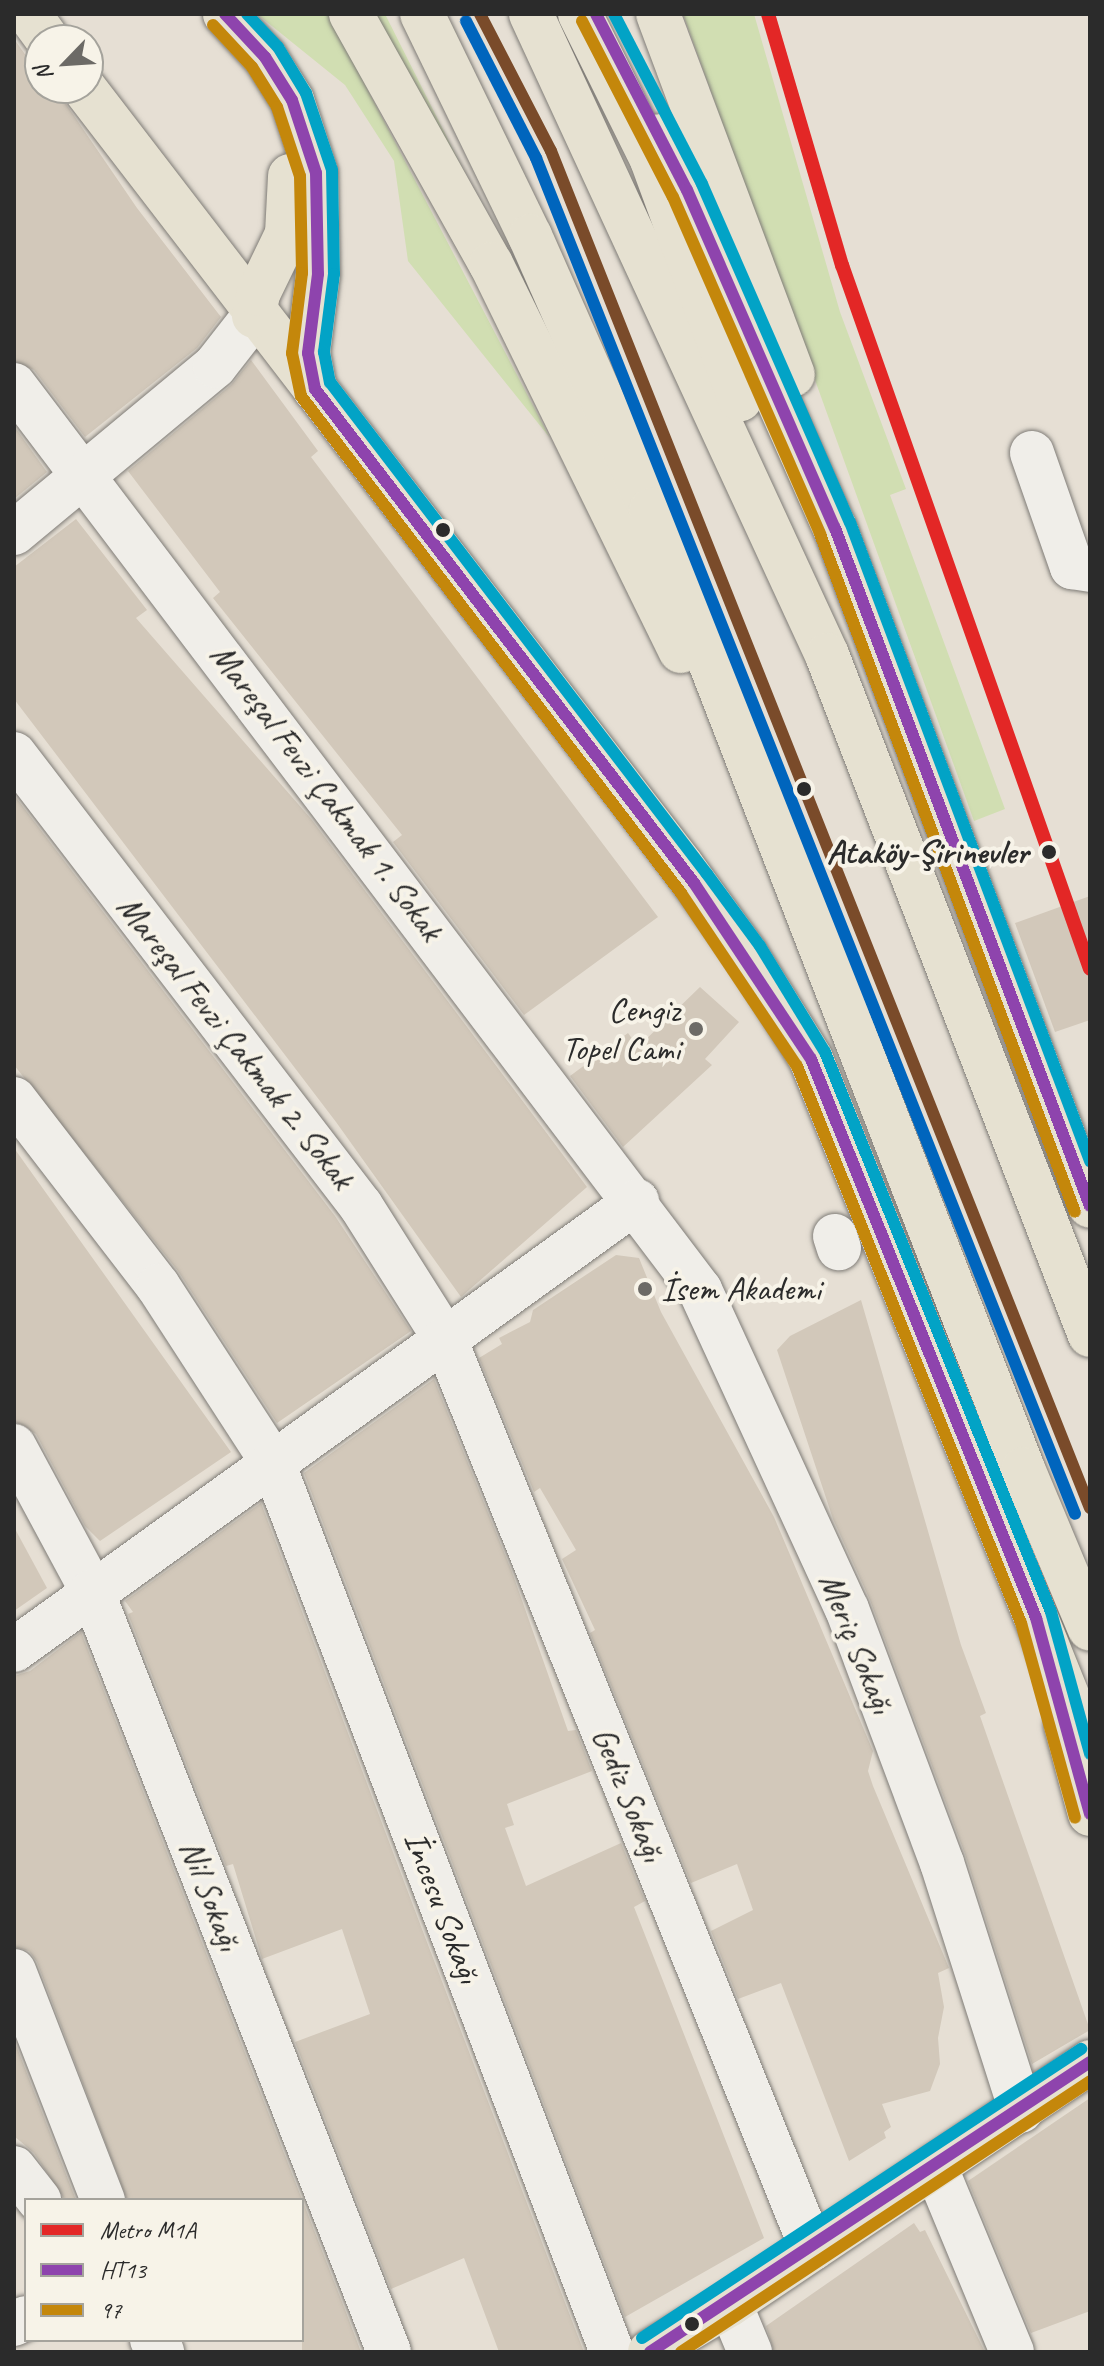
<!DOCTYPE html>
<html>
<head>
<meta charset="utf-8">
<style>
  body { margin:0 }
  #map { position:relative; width:1104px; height:2366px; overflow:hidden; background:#e6dfd4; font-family:Caveat,sans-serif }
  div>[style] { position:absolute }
  .green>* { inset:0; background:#d1deb2 }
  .building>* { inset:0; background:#d2c8ba }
  .roads { filter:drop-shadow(0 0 2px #7f7c77) drop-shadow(0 0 2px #7f7c77) }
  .minor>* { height:44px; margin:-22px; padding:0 22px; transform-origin:22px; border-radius:22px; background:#f0eee9 }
  .major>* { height:44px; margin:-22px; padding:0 22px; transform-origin:22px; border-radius:22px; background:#e6e1d1 }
  .highway>* { height:44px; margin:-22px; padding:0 22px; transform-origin:22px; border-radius:22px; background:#e6e1d1 }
  .bus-1>* { height:12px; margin:-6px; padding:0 6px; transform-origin:6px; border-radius:6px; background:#8e44ad }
  .bus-2>* { height:12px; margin:-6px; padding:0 6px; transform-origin:6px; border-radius:6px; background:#c4870b }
  .bus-3>* { height:12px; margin:-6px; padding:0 6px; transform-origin:6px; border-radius:6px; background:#02a3c6 }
  .bus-4>* { height:12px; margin:-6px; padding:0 6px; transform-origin:6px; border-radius:6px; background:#7a4b2a }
  .bus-5>* { height:12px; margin:-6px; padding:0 6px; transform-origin:6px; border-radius:6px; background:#0065bd }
  .metro-1>* { height:14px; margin:-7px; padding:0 7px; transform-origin:7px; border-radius:7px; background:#e32726 }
  .dots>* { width:22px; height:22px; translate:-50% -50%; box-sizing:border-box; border:4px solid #f7f3e8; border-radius:50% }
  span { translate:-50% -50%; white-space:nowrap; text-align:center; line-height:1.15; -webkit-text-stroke:8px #f7f3e8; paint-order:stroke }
  .street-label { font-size:34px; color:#2b2b2b }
  .stop-label { font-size:34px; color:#2b2b2b; font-weight:700 }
  .right { translate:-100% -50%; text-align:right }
  .poi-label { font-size:34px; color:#2b2b2b }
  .left { translate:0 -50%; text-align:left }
  .frame { position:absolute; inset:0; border:16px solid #2b2b2b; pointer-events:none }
  .legend { position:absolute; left:24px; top:2198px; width:280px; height:144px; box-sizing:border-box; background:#f7f3e8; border:2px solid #a5a39c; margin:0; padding:10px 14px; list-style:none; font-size:24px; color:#2b2b2b }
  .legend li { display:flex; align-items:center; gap:16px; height:40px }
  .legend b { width:40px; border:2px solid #a5a39c }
  .north { position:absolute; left:24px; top:24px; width:80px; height:80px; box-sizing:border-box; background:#f7f3e8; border:2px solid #a5a39c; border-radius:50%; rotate:245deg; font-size:22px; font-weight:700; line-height:32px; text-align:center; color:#2b2b2b }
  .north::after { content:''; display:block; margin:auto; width:28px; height:36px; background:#6c6a66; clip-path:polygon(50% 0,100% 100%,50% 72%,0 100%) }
</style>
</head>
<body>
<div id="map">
  <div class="green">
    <div style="clip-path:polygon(257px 14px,328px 14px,550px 438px,408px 261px,394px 161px,345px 85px)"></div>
    <div style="clip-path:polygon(373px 14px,385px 14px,479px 201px)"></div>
    <div style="clip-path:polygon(683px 14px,754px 14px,840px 312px,906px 489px,890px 495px,1005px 809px,974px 821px)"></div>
  </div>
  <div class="building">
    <div style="clip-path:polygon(14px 39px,40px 75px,40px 88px,55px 88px,137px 208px,221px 317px,197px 348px,85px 437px,34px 370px,14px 361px)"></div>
    <div style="clip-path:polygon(251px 360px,318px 451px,311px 457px,658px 917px,524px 1015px,393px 842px,402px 835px,213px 598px,220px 592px,128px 471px,231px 385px)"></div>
    <div style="clip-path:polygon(14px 426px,47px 472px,14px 499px)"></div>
    <div style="clip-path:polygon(76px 519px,147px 610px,136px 618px,312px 820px,587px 1187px,461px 1297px,336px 1122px,14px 699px,14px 567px)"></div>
    <div style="clip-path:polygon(14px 795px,335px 1216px,411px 1331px,277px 1423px,178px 1271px,14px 1065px)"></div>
    <div style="clip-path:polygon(1090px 896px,1090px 1020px,1055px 1032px,1015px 923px)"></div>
    <div style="clip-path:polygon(700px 987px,739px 1022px,705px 1059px,712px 1065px,623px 1147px,570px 1076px,628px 1033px,638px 1047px)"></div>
    <div style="clip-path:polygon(14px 1148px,231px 1452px,100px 1541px,85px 1526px,36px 1434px,14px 1421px)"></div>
    <div style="clip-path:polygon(616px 1255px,639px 1258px,661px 1312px,774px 1517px,873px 1751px,868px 1771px,873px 1786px,949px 1968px,938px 1973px,944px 2007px,938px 2038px,940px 2064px,930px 2091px,882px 2104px,891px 2127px,884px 2132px,886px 2138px,849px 2161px,781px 1983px,738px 1999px,711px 1931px,753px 1910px,737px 1864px,691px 1883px,590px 1633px,595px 1630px,562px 1559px,576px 1550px,540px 1488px,534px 1492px,479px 1358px,502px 1344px,499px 1338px,530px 1322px,533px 1310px)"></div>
    <div style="clip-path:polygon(861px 1300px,961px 1645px,986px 1713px,980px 1716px,1090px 2030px,1032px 2064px,965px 1854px,870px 1600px,833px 1519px,777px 1350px,790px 1336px)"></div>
    <div style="clip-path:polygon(434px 1379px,512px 1572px,568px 1731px,576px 1730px,592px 1771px,507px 1804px,514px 1825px,505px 1828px,526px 1886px,621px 1843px,645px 1901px,634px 1907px,764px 2238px,625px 2317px,304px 1473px)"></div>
    <div style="clip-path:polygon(261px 1503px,425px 1937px,584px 2352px,499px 2352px,464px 2258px,391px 2289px,295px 2042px,370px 2014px,342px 1929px,262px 1959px,233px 1864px,226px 1866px,128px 1614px,133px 1612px,125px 1601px)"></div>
    <div style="clip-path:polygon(14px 1527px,47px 1588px,14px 1611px)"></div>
    <div style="clip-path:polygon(81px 1632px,344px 2307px,361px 2352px,302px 2352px,302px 2200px,127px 2200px,37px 1962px,29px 1951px,14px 1947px,14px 1676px,30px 1671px)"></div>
    <div style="clip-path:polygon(14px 2040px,76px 2200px,65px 2200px,34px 2153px,14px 2136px)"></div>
    <div style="clip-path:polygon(1090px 2098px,1090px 2311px,1031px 2333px,968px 2181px)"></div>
    <div style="clip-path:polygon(914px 2223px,920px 2232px,925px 2230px,985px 2352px,774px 2352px,766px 2326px)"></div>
  </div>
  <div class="roads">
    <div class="minor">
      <div style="left:14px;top:385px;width:1136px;rotate:52.84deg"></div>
      <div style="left:700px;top:1290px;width:351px;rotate:65.3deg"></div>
      <div style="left:847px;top:1609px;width:271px;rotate:69.5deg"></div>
      <div style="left:942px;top:1863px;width:260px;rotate:72.3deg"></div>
      <div style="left:1032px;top:453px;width:121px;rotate:70.7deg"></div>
      <div style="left:1072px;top:567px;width:18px;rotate:9deg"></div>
      <div style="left:14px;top:533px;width:261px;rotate:-39.7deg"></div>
      <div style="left:215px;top:366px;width:63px;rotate:-52deg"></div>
      <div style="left:14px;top:754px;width:570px;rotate:52.49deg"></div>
      <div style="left:361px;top:1206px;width:157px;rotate:57.7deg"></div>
      <div style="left:445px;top:1339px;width:981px;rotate:68.04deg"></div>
      <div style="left:14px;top:1099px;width:236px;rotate:52.4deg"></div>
      <div style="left:158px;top:1286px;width:211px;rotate:57deg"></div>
      <div style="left:273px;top:1463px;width:951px;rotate:69.13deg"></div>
      <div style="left:835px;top:1236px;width:13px;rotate:72deg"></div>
      <div style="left:14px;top:1446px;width:165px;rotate:61.7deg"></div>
      <div style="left:92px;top:1591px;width:817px;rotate:68.68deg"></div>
      <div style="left:14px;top:1650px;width:768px;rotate:-35.78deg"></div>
      <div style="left:14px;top:1971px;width:246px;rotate:68.8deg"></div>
      <div style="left:935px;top:2166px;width:201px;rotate:67.5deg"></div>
      <div style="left:14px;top:2168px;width:41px;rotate:52deg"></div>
      <div style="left:730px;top:2304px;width:52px;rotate:67.4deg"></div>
      <div style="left:14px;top:2324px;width:13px;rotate:-27deg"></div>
      <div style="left:152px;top:2340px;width:16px;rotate:50deg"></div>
    </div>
    <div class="major">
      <div style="left:29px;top:14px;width:32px;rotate:54deg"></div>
      <div style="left:225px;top:14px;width:59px;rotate:47.1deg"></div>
      <div style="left:265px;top:57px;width:51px;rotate:57.9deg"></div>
      <div style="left:292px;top:100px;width:77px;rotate:71.8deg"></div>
      <div style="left:316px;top:173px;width:101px;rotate:88.9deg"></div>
      <div style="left:318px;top:274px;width:80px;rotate:97.2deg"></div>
      <div style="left:308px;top:353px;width:37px;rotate:79deg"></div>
      <div style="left:658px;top:14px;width:385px;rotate:69.5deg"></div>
      <div style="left:84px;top:88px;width:981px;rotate:52.45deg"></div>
      <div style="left:682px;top:866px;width:109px;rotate:54deg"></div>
      <div style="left:746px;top:954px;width:123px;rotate:58.2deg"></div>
      <div style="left:811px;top:1059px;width:747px;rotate:68.07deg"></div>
      <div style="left:661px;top:136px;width:429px;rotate:66.1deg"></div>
      <div style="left:835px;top:528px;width:724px;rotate:69.39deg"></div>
      <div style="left:254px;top:316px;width:22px;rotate:-80deg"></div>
      <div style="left:258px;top:294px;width:67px;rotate:-64.2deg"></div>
      <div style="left:287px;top:234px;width:58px;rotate:-87deg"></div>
      <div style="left:1066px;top:1725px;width:92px;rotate:74.9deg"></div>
      <div style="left:650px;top:2352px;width:93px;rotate:-31deg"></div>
      <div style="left:730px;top:2304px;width:434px;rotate:-33.9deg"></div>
    </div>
    <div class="highway">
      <div style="left:351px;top:14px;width:287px;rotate:60.8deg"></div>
      <div style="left:491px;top:264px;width:431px;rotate:63.9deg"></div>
      <div style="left:422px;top:14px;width:247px;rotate:64.1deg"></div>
      <div style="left:530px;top:236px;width:300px;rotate:66.2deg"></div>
      <div style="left:651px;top:510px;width:1029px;rotate:68.8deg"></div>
      <div style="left:1023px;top:1469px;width:173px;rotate:67.3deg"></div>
      <div style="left:531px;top:14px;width:706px;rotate:65.21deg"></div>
      <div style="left:827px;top:655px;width:729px;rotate:68.86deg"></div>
      <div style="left:580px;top:14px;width:163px;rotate:63.7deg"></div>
      <div style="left:652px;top:160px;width:255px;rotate:69.8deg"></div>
    </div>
  </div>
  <div class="bus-1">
    <div style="left:225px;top:14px;width:59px;rotate:47.1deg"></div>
    <div style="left:265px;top:57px;width:51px;rotate:57.9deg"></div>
    <div style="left:292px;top:100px;width:77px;rotate:71.8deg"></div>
    <div style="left:316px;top:173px;width:101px;rotate:88.9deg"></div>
    <div style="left:318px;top:274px;width:80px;rotate:97.2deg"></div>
    <div style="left:308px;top:353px;width:37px;rotate:79deg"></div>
    <div style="left:315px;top:389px;width:623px;rotate:52.5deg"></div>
    <div style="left:694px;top:883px;width:211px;rotate:56.4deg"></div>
    <div style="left:811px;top:1059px;width:603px;rotate:68.07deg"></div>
    <div style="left:1036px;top:1618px;width:203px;rotate:74.6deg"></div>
    <div style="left:596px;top:14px;width:198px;rotate:62.7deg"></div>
    <div style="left:687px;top:190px;width:369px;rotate:66.4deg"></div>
    <div style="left:835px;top:528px;width:724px;rotate:69.39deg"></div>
    <div style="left:650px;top:2352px;width:527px;rotate:-33.39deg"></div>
  </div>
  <div class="bus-2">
    <div style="left:582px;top:21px;width:198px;rotate:62.7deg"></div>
    <div style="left:673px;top:197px;width:368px;rotate:66.4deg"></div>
    <div style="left:820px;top:534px;width:724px;rotate:69.39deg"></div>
    <div style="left:213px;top:25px;width:57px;rotate:47.1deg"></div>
    <div style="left:252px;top:67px;width:47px;rotate:58deg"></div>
    <div style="left:277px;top:107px;width:73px;rotate:71.6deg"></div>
    <div style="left:300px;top:176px;width:97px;rotate:88.8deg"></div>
    <div style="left:302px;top:273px;width:81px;rotate:97.1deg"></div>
    <div style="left:292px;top:353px;width:44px;rotate:78.2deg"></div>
    <div style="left:301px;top:396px;width:626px;rotate:52.6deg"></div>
    <div style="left:681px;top:893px;width:208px;rotate:56.2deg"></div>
    <div style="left:797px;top:1066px;width:600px;rotate:68.09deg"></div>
    <div style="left:1021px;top:1623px;width:202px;rotate:74.5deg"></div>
    <div style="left:681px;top:2352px;width:491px;rotate:-33.5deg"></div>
  </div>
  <div class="bus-3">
    <div style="left:247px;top:14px;width:45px;rotate:46.8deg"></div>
    <div style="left:278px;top:47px;width:54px;rotate:58.7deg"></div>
    <div style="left:306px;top:93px;width:81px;rotate:71.3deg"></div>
    <div style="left:332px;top:170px;width:104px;rotate:88.9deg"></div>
    <div style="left:334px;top:274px;width:79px;rotate:97.3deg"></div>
    <div style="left:324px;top:352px;width:31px;rotate:79deg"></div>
    <div style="left:330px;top:382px;width:620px;rotate:52.54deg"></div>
    <div style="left:707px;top:874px;width:89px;rotate:53.6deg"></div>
    <div style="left:760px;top:946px;width:124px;rotate:58.5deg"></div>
    <div style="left:825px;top:1052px;width:604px;rotate:68.02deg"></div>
    <div style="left:1051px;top:1612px;width:147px;rotate:74.6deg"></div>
    <div style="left:614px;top:14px;width:191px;rotate:62.6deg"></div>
    <div style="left:702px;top:184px;width:369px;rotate:66.4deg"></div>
    <div style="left:850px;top:522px;width:683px;rotate:69.41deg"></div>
    <div style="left:642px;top:2338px;width:526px;rotate:-33.36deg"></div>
  </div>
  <div class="bus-4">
    <div style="left:480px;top:14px;width:154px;rotate:62.6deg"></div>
    <div style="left:551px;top:151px;width:1460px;rotate:68.34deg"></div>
  </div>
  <div class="bus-5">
    <div style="left:466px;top:21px;width:154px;rotate:62.9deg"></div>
    <div style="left:536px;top:158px;width:1459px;rotate:68.32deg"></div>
  </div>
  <div class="metro-1">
    <div style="left:768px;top:14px;width:262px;rotate:73.6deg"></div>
    <div style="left:842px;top:265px;width:746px;rotate:70.59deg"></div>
  </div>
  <div class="dots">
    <div style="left:443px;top:530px;background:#2b2b2b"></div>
    <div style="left:804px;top:789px;background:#2b2b2b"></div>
    <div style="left:1049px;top:852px;background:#2b2b2b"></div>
    <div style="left:696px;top:1029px;background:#6c6a66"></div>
    <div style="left:645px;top:1289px;background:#6c6a66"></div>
    <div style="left:692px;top:2324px;background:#2b2b2b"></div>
  </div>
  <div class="street-label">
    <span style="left:327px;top:792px;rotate:53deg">Mareşal Fevzi Çakmak 1. Sokak</span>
    <span style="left:236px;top:1042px;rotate:52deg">Mareşal Fevzi Çakmak 2. Sokak</span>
    <span style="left:857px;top:1643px;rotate:68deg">Meriç Sokağı</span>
    <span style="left:629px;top:1794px;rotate:68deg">Gediz Sokağı</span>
    <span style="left:211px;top:1895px;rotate:69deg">Nil Sokağı</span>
    <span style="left:443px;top:1907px;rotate:69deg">İncesu Sokağı</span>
  </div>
  <div class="stop-label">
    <span class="right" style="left:1028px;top:852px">Ataköy-Şirinevler</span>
  </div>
  <div class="poi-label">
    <span class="right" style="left:680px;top:1029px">Cengiz<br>Topel Cami</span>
    <span class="left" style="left:661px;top:1289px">İsem Akademi</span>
  </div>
  <div class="frame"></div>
  <ul class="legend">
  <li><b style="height:10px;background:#e32726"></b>Metro M1A</li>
  <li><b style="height:10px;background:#8e44ad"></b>HT13</li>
  <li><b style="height:10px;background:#c4870b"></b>97</li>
  </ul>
  <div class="north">N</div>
</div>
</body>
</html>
